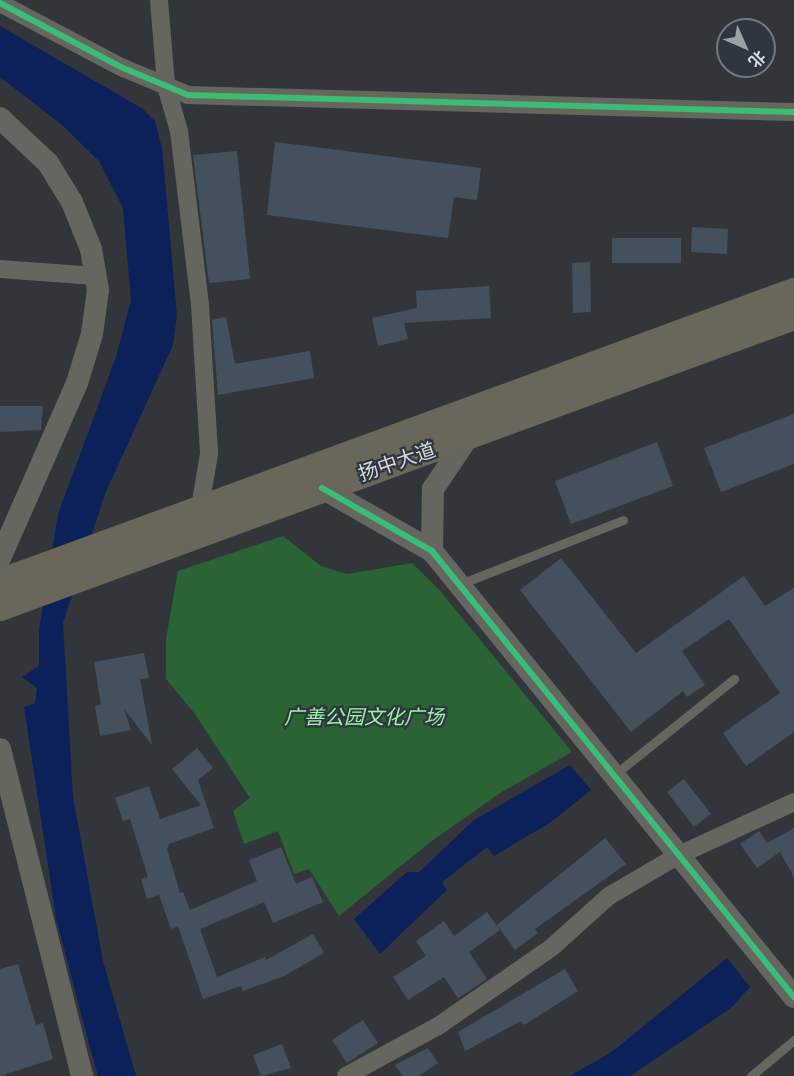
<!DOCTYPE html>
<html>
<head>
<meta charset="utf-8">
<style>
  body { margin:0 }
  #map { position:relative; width:794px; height:1076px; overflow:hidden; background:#32363b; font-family:"Libre Baskerville","Noto Sans SC",serif }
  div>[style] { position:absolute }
  .green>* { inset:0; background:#2a6435 }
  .water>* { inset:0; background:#0c2159 }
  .building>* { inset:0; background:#43515f }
  .service>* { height:9px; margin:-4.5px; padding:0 4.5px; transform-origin:4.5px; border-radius:4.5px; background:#65675e }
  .minor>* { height:18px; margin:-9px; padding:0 9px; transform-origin:9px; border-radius:9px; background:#65675e }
  .tertiary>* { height:22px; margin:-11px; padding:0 11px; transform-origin:11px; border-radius:11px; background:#65675e }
  .primary>* { height:28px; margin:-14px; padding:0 14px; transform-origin:14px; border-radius:14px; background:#686759 }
  .cycleway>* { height:6px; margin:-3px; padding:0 3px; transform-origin:3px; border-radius:3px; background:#3abd76 }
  span { translate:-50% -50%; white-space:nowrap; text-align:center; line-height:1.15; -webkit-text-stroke:4.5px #2e363f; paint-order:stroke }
  .street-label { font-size:20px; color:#d5dbe0 }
  .park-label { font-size:20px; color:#99f5a2; font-style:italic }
  .north { position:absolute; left:716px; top:18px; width:60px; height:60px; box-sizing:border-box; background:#2e363f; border:2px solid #71787f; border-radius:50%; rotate:135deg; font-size:16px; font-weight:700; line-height:24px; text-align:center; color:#d5dbe0 }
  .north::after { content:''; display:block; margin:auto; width:21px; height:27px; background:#9ca1a6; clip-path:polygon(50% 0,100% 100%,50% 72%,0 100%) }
</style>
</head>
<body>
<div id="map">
  <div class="green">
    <div style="clip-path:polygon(283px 536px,321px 566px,347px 574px,412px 563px,441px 592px,572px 752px,500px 793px,429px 843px,339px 916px,309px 869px,294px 874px,278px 831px,244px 844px,233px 811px,250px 798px,195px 714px,166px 679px,166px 639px,178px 571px)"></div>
  </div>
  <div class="water">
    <div style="clip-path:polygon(0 26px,143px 109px,155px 121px,162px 148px,177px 315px,173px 345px,105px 494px,63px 623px,73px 797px,103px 961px,136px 1076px,98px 1076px,89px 1044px,56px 918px,24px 707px,35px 703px,37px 688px,22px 677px,39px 666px,39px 629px,58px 514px,116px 357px,131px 300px,123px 208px,99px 161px,62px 125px,0 77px)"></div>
    <div style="clip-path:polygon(570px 765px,591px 790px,551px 822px,494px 856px,487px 847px,442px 882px,447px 890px,380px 954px,354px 919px,407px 872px,419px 872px,474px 820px)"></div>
    <div style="clip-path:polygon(727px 958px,750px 987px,731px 1008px,630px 1076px,570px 1076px,613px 1051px)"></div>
  </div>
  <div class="building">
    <div style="clip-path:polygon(275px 142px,481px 168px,477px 200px,454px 197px,448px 238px,267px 215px)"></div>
    <div style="clip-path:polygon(237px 151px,250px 279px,209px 283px,193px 155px)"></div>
    <div style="clip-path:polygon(692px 227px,728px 229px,727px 254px,691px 252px)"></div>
    <div style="clip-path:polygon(612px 238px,681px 238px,681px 263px,612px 263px)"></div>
    <div style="clip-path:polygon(590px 262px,591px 312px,573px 313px,572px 263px)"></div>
    <div style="clip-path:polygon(489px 286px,491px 318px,404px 323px,408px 339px,378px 346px,372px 318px,417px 308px,416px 291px)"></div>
    <div style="clip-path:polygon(226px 317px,235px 364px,310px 351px,314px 378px,218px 395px,212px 320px)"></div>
    <div style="clip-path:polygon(0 406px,43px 406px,41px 430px,0 432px)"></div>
    <div style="clip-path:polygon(794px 414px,794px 464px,721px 492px,704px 448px)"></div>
    <div style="clip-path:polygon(657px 442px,673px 486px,571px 524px,555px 481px)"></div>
    <div style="clip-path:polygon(561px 558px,636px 653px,744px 576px,765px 606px,794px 588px,794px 732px,746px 766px,723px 733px,780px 693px,729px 619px,682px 651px,705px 685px,687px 697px,683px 691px,631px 732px,520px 590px)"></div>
    <div style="clip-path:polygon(144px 653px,149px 678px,140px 679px,152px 745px,124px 709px,131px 730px,100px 736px,95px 706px,101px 705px,94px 662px)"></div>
    <div style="clip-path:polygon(197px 748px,213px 768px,198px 780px,214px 828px,169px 844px,167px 849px,180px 893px,183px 892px,190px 910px,257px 881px,249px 860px,281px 847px,296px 884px,312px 877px,323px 902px,273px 923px,264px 902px,200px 929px,217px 977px,265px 957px,266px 960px,313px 934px,324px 953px,284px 976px,243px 991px,241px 986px,203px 999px,178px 926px,171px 929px,159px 895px,147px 899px,141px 879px,148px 877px,130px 819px,123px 821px,115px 798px,149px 786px,160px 819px,201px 805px,172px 769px)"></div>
    <div style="clip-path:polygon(684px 779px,711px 814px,694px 827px,667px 792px)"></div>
    <div style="clip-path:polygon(794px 828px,794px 877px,780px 852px,757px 868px,740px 844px,759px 831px,767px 843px)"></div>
    <div style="clip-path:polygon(605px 838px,626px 864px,535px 929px,538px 933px,515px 950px,497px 925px)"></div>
    <div style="clip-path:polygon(487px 912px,500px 930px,469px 952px,487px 979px,458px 998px,444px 977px,408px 1000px,393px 977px,426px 956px,416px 941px,444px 921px,454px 936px)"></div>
    <div style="clip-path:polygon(18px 964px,36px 1025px,43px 1023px,53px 1059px,0 1076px,0 969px)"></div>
    <div style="clip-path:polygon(565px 969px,578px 991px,524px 1025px,521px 1021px,465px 1051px,458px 1032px)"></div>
    <div style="clip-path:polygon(363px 1020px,378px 1043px,347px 1063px,332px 1040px)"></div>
    <div style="clip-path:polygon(282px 1044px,291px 1068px,261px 1076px,253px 1055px)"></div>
    <div style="clip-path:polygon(428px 1048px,438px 1063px,419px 1076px,403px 1076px,395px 1065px)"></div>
  </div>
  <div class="service">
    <div style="left:460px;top:584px;width:175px;rotate:-21.4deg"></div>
    <div style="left:614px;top:775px;width:154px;rotate:-38.7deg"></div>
    <div style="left:751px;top:1076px;width:56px;rotate:-39.9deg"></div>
  </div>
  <div class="minor">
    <div style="left:159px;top:0;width:86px;rotate:85.3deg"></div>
    <div style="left:166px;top:86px;width:47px;rotate:73.9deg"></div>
    <div style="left:179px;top:131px;width:175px;rotate:83.1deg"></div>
    <div style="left:200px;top:305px;width:149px;rotate:86.5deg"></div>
    <div style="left:209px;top:454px;width:54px;rotate:99.6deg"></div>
    <div style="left:0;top:3px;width:137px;rotate:27.9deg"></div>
    <div style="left:121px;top:67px;width:73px;rotate:22.7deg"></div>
    <div style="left:188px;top:95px;width:606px;rotate:1.61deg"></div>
    <div style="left:0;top:269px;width:95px;rotate:4.2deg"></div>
    <div style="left:346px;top:1076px;width:105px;rotate:-28.5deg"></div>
    <div style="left:438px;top:1026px;width:137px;rotate:-34.6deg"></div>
    <div style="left:551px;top:948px;width:78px;rotate:-41.9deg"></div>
    <div style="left:609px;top:896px;width:81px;rotate:-30.4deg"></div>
    <div style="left:679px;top:855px;width:127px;rotate:-24.7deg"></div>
  </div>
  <div class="tertiary">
    <div style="left:0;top:118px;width:66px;rotate:43.2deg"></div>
    <div style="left:48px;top:163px;width:46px;rotate:58.4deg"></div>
    <div style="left:72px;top:202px;width:51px;rotate:68deg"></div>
    <div style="left:91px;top:249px;width:42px;rotate:80.3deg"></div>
    <div style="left:98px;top:290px;width:44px;rotate:97.8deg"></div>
    <div style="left:92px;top:334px;width:51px;rotate:107deg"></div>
    <div style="left:77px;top:383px;width:191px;rotate:113.7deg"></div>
    <div style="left:322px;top:488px;width:127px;rotate:29.8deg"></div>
    <div style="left:432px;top:551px;width:574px;rotate:50.94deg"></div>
    <div style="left:432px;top:551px;width:62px;rotate:-89.1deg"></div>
    <div style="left:433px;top:489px;width:71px;rotate:-55.9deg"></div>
    <div style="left:0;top:749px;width:337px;rotate:75.9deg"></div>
  </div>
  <div class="primary">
    <div style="left:0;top:583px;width:846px;rotate:-20.13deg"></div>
    <div style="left:0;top:607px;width:846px;rotate:-20.13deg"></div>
  </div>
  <div class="cycleway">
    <div style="left:0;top:3px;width:137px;rotate:27.9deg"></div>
    <div style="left:121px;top:67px;width:73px;rotate:22.7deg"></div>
    <div style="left:188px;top:95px;width:606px;rotate:1.61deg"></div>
    <div style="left:322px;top:488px;width:127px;rotate:29.8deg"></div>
    <div style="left:432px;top:551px;width:574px;rotate:50.94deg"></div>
  </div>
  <div class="street-label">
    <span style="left:397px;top:462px;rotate:-19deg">扬中大道</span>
  </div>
  <div class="park-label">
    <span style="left:364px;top:717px">广善公园文化广场</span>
  </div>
  <div class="north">北</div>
</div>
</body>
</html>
